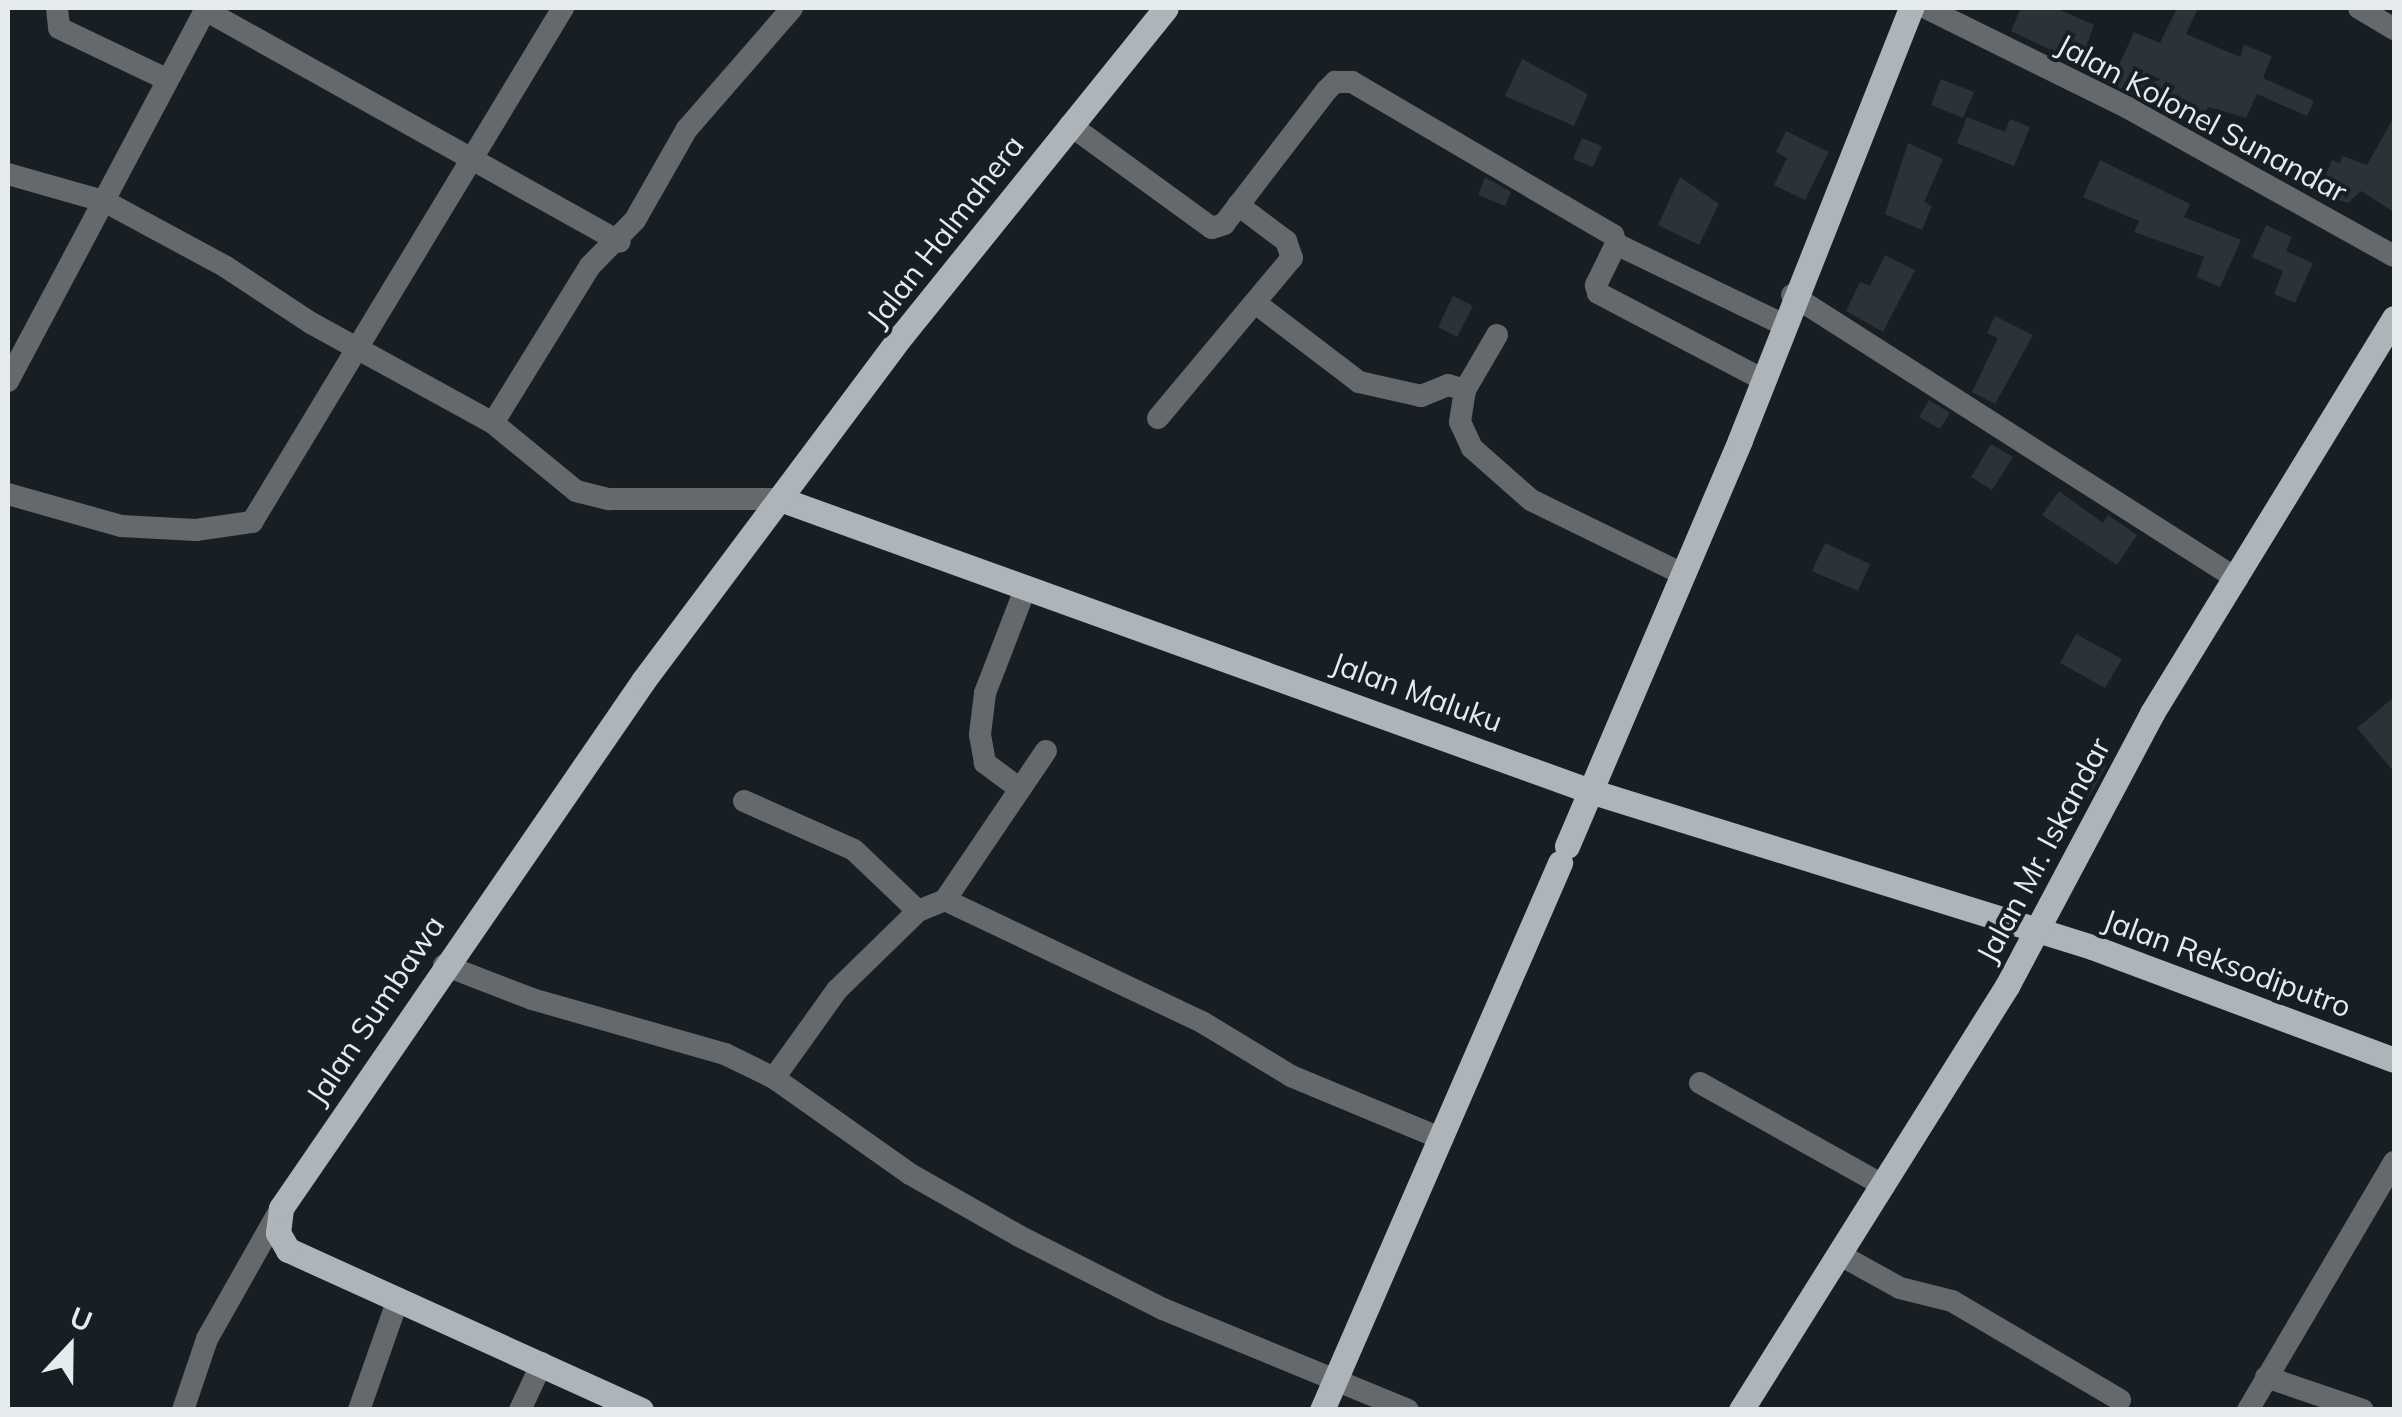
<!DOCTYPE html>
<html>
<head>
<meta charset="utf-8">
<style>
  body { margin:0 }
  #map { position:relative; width:2402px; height:1417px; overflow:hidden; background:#181f24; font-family:Mulish,sans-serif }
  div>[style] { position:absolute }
  .building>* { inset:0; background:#2b3238 }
  .minor>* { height:22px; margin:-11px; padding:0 11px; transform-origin:11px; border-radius:11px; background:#65696c }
  .major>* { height:25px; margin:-12.5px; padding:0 12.5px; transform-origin:12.5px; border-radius:12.5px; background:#adb5bb }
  span { translate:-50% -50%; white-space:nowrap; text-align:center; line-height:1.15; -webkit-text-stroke:8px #181f24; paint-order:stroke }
  .street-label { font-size:30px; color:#e6ebee }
  .frame { position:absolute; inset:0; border:10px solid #e6ebee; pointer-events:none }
  .north { position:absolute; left:20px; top:1297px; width:100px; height:100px; -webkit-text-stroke:8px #181f24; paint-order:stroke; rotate:22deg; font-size:28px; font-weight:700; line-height:40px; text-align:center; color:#e6ebee }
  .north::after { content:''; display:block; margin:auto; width:35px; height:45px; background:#e6ebee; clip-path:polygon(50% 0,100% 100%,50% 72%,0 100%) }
</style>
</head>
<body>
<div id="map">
  <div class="building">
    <div style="clip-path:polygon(2021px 8px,2056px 8px,2094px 25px,2080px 64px,2011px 31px)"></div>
    <div style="clip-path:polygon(2177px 8px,2198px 8px,2186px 34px,2240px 57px,2244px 45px,2272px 56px,2263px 78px,2314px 101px,2307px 116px,2257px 94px,2246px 118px,2208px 107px,2198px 130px,2111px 83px,2134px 32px,2160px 43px)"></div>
    <div style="clip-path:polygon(1522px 59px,1588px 94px,1574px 126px,1505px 96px)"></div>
    <div style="clip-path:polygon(1941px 79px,1974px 92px,1963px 118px,1931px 105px)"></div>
    <div style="clip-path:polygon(1967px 117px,2005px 132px,2010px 119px,2030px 127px,2014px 166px,1957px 143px)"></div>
    <div style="clip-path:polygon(2394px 117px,2394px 212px,2361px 191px,2348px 203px,2330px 197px,2334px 188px,2322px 184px,2332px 160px,2340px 163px,2342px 156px,2367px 165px)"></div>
    <div style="clip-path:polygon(1786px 131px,1829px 152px,1805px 200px,1774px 185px,1787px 158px,1776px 152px)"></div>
    <div style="clip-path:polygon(1582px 138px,1602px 146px,1593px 167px,1573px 159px)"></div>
    <div style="clip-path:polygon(1908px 143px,1943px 159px,1924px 202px,1932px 206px,1922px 230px,1885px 214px)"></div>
    <div style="clip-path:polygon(2100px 160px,2190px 204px,2184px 217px,2241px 240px,2220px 287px,2196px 277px,2204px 257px,2134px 232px,2139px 221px,2083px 197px)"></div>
    <div style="clip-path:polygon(1485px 177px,1511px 192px,1505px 206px,1478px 195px)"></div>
    <div style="clip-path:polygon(1680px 177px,1719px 204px,1699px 245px,1658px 225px)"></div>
    <div style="clip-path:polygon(2266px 225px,2292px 237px,2286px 251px,2313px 263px,2295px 303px,2274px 294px,2283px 271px,2252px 257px)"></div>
    <div style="clip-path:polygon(1885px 255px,1915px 270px,1883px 332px,1846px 311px,1860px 282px,1870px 286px)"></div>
    <div style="clip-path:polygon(1453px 296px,1473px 306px,1457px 337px,1438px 327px)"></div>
    <div style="clip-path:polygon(1995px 316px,2033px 335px,1995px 404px,1972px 392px,1998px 338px,1987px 333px)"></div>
    <div style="clip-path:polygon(1929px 400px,1950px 413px,1940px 429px,1919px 417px)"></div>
    <div style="clip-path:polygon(1991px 444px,2013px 457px,1992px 490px,1971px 477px)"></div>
    <div style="clip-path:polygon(2059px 491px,2103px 523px,2108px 515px,2137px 535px,2117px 565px,2042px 515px)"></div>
    <div style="clip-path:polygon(1825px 543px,1870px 564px,1858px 591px,1812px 571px)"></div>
    <div style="clip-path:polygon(2076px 634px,2122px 659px,2105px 688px,2060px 663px)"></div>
    <div style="clip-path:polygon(2394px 697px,2394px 772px,2357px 728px)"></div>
    <div style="clip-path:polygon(2097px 761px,2106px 766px,2088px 799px,2079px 794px)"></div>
  </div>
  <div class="minor">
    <div style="left:57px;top:8px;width:20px;rotate:84deg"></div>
    <div style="left:59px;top:28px;width:119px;rotate:25.5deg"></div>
    <div style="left:1926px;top:8px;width:225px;rotate:26.3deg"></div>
    <div style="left:2128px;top:108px;width:304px;rotate:29.1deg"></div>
    <div style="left:2359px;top:8px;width:41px;rotate:31deg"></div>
    <div style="left:1070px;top:125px;width:175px;rotate:36deg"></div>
    <div style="left:1212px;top:228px;width:13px;rotate:-18deg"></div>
    <div style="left:1224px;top:224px;width:168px;rotate:-52.5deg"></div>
    <div style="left:1326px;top:91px;width:13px;rotate:-45deg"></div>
    <div style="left:1335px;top:82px;width:17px"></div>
    <div style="left:1352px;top:82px;width:303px;rotate:30.4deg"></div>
    <div style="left:1613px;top:235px;width:9px;rotate:72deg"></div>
    <div style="left:1616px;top:244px;width:46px;rotate:116deg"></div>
    <div style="left:1596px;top:285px;width:8px;rotate:76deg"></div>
    <div style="left:1598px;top:293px;width:185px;rotate:27.7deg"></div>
    <div style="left:8px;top:174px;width:102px;rotate:15.9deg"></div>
    <div style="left:106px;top:202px;width:136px;rotate:28.4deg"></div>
    <div style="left:226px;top:267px;width:102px;rotate:33.4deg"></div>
    <div style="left:311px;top:323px;width:208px;rotate:28.8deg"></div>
    <div style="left:493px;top:423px;width:107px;rotate:39.3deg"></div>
    <div style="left:576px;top:491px;width:34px;rotate:14deg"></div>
    <div style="left:609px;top:499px;width:171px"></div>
    <div style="left:1616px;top:244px;width:184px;rotate:25.7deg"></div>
    <div style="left:1792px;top:295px;width:528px;rotate:32.55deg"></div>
    <div style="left:1258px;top:305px;width:127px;rotate:37.3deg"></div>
    <div style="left:1359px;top:382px;width:64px;rotate:12.7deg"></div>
    <div style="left:1421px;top:396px;width:29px;rotate:-22deg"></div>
    <div style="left:1448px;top:385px;width:18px;rotate:16deg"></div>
    <div style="left:1497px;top:335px;width:64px;rotate:120.2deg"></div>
    <div style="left:1465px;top:390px;width:32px;rotate:99deg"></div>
    <div style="left:1460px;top:422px;width:29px;rotate:65deg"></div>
    <div style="left:1472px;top:448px;width:79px;rotate:41.4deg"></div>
    <div style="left:1531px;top:500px;width:169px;rotate:26deg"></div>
    <div style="left:8px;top:381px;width:420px;rotate:-62deg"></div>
    <div style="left:205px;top:10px;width:475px;rotate:29.2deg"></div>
    <div style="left:1158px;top:418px;width:209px;rotate:-50.1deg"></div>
    <div style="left:1292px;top:258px;width:18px;rotate:-109deg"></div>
    <div style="left:1286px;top:241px;width:60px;rotate:-143.1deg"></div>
    <div style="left:493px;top:423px;width:185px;rotate:-58.3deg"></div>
    <div style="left:590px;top:266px;width:64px;rotate:-45.6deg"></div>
    <div style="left:635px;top:220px;width:105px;rotate:-60.3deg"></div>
    <div style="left:687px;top:129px;width:160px;rotate:-49deg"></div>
    <div style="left:8px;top:494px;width:117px;rotate:15.8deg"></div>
    <div style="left:121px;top:526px;width:75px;rotate:3.1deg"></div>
    <div style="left:196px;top:530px;width:57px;rotate:-8.1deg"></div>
    <div style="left:252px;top:522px;width:601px;rotate:-58.82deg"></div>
    <div style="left:1020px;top:789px;width:44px;rotate:-143.4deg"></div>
    <div style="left:985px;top:763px;width:29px;rotate:-100deg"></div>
    <div style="left:980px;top:734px;width:41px;rotate:-83deg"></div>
    <div style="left:985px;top:693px;width:114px;rotate:-68.9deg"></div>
    <div style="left:744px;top:801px;width:120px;rotate:24deg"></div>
    <div style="left:854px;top:850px;width:88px;rotate:43.6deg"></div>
    <div style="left:945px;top:900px;width:180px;rotate:-55.9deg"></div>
    <div style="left:444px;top:965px;width:94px;rotate:21.1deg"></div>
    <div style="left:532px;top:999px;width:201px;rotate:15.9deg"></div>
    <div style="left:725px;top:1054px;width:55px;rotate:26.1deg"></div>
    <div style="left:774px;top:1078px;width:166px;rotate:35.2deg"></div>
    <div style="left:910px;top:1174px;width:125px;rotate:29.6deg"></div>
    <div style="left:1019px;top:1236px;width:161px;rotate:26.9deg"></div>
    <div style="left:1163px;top:1309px;width:265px;rotate:22.4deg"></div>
    <div style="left:774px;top:1078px;width:108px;rotate:-54.4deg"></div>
    <div style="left:837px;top:990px;width:113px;rotate:-44.3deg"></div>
    <div style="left:918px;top:911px;width:29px;rotate:-22deg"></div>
    <div style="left:945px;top:900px;width:284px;rotate:25.4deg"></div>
    <div style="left:1202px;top:1022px;width:104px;rotate:31.2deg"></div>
    <div style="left:1291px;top:1076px;width:164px;rotate:22.6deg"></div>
    <div style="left:1700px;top:1083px;width:211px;rotate:29.2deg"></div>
    <div style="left:1842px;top:1256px;width:66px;rotate:28.9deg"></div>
    <div style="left:1900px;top:1288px;width:54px;rotate:14deg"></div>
    <div style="left:1952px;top:1301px;width:195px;rotate:30.5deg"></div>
    <div style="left:2266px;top:1377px;width:102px;rotate:18.8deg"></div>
    <div style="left:183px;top:1410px;width:75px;rotate:-71.3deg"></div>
    <div style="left:207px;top:1339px;width:150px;rotate:-60.5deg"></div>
    <div style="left:359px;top:1410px;width:118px;rotate:-70.6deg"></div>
    <div style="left:520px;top:1410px;width:52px;rotate:-64.9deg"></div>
    <div style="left:2248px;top:1410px;width:288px;rotate:-59.5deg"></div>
  </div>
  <div class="major">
    <div style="left:780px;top:499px;width:861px;rotate:19.82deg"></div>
    <div style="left:1590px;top:791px;width:526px;rotate:17.26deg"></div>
    <div style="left:2092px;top:947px;width:322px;rotate:20.5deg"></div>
    <div style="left:1567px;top:846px;width:441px;rotate:-66.9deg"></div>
    <div style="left:1740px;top:440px;width:465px;rotate:-68.4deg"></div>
    <div style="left:641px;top:1410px;width:388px;rotate:-155.6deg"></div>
    <div style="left:288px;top:1250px;width:20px;rotate:-120deg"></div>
    <div style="left:278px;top:1233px;width:25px;rotate:-83deg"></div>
    <div style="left:281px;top:1208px;width:639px;rotate:-55.51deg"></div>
    <div style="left:643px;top:681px;width:432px;rotate:-53.2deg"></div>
    <div style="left:902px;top:335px;width:420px;rotate:-51.1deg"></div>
    <div style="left:1322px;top:1410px;width:597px;rotate:-66.49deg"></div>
    <div style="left:1741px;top:1410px;width:501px;rotate:-57.9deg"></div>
    <div style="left:2007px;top:986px;width:309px;rotate:-62deg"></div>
    <div style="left:2152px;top:713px;width:463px;rotate:-58.5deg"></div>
  </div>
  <div class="street-label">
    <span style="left:2202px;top:118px;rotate:28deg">Jalan Kolonel Sunandar</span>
    <span style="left:945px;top:231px;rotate:-52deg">Jalan Halmahera</span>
    <span style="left:1417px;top:692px;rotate:20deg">Jalan Maluku</span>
    <span style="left:2043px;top:850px;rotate:-62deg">Jalan Mr. Iskandar</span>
    <span style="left:2227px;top:963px;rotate:20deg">Jalan Reksodiputro</span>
    <span style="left:375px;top:1010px;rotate:-56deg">Jalan Sumbawa</span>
  </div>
  <div class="frame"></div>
  <div class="north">U</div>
</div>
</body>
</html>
